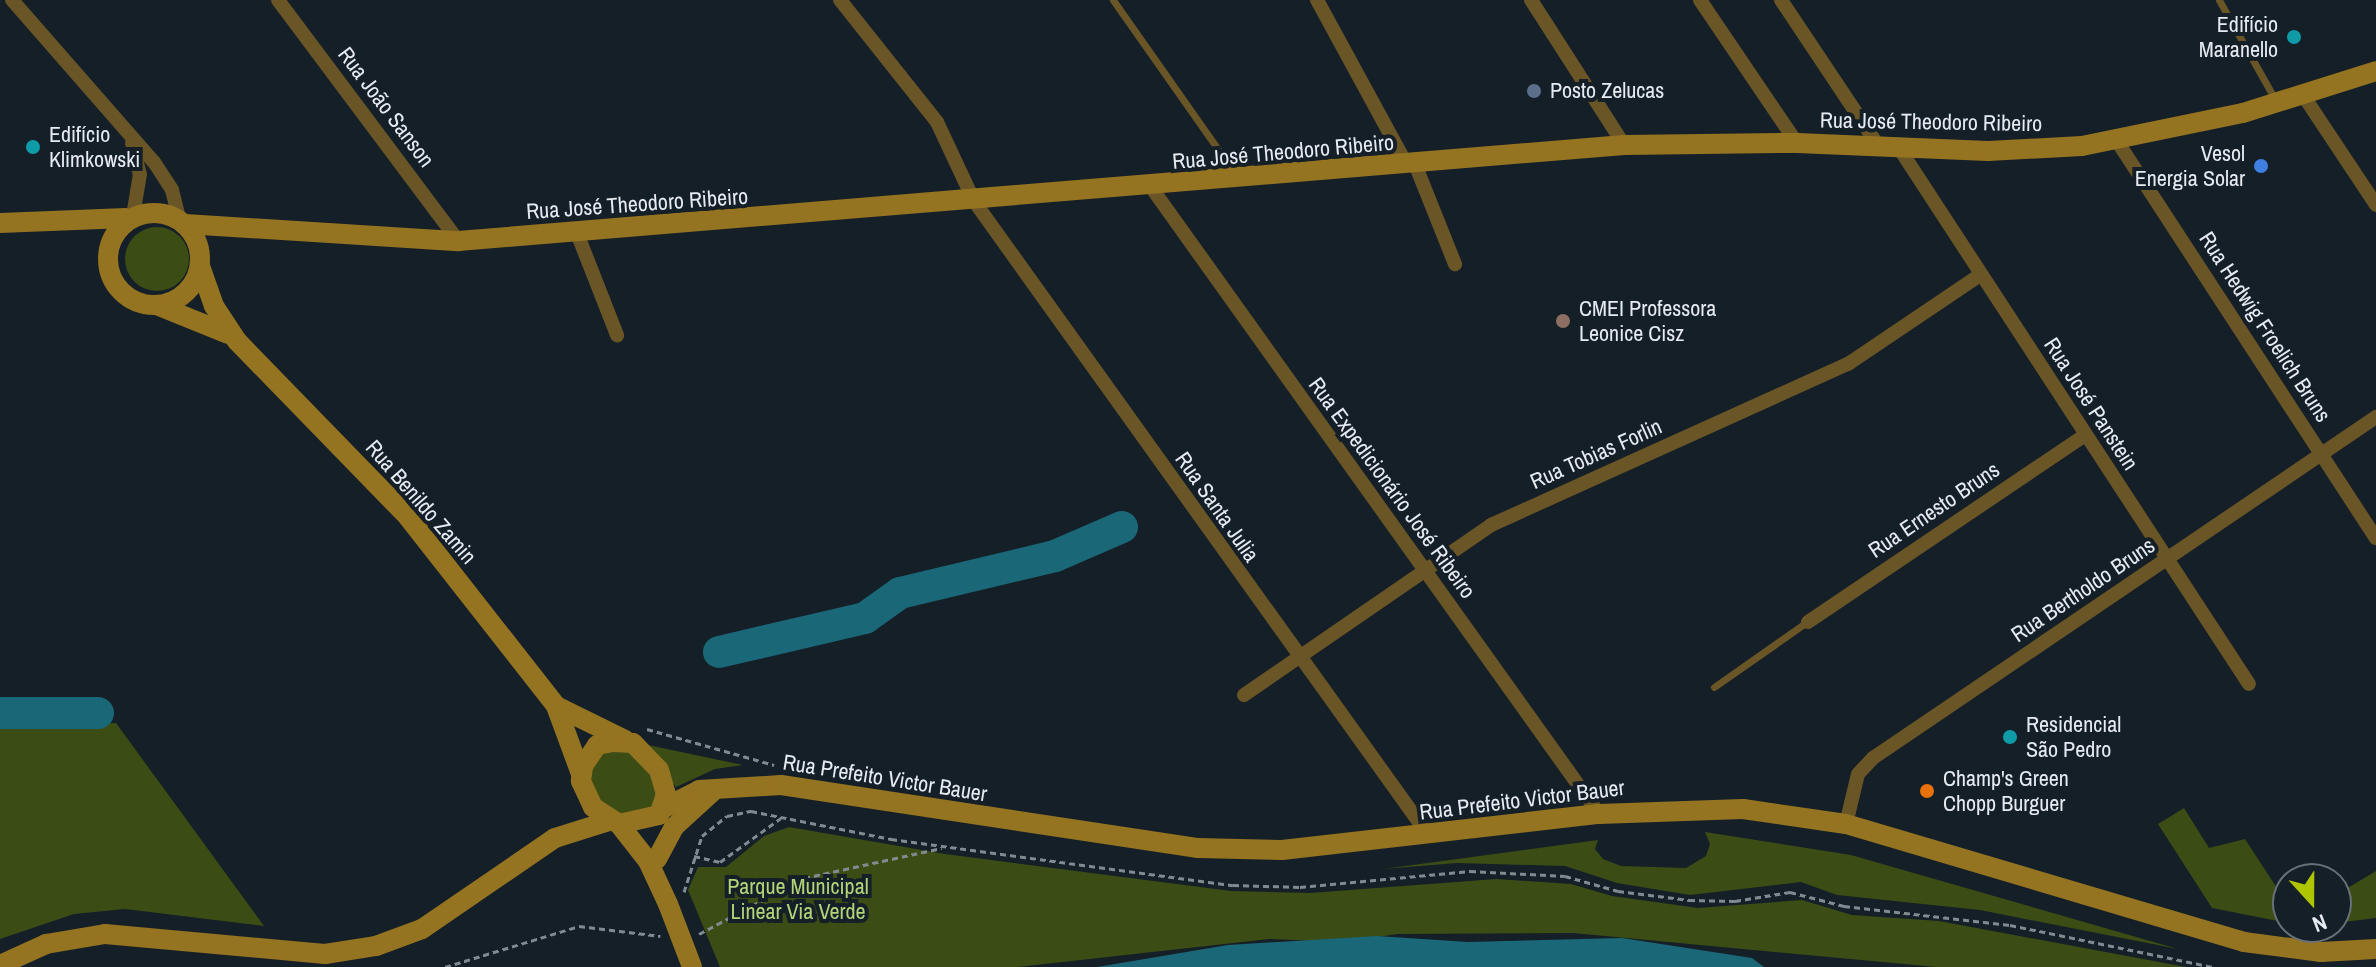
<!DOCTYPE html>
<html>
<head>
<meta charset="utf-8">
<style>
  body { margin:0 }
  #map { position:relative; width:2376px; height:967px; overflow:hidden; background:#151f27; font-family:"Archivo Narrow",sans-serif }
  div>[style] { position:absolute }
  .green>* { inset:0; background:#3b4c14 }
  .round { border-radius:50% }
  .water>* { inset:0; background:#1a6777 }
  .river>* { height:32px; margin:-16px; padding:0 16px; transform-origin:16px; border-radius:16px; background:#1a6777 }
  .path>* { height:3px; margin-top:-1.5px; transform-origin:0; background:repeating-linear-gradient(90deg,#828a91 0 6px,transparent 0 10px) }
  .service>* { height:7px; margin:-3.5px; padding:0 3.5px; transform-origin:3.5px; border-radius:3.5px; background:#695526 }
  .minor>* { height:14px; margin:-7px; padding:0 7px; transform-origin:7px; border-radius:7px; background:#695526 }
  .secondary>* { height:20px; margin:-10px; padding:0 10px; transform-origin:10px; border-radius:10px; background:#947321 }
  .secondary>.ring { margin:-10px; padding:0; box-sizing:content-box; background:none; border:20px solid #947321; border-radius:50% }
  .secondary-bridge>* { height:20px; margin:-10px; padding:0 10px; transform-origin:10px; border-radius:10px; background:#947321 }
  .dots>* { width:22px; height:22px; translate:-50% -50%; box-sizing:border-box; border:4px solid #151f27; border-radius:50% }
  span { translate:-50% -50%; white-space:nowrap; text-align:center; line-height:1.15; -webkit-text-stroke:8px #151f27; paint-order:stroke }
  .poi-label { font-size:22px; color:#e5ebf1 }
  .right { translate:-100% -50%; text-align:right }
  .left { translate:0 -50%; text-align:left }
  .street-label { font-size:22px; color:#e5ebf1 }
  .park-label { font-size:22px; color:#b3d478 }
  .north { position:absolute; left:2272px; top:863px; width:80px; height:80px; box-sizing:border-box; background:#151f27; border:2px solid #687178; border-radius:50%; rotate:159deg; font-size:22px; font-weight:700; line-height:32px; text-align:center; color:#e5ebf1 }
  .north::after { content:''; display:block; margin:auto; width:28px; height:36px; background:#b0c502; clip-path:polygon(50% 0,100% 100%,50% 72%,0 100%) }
</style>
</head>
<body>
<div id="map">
  <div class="green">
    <div class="round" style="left:125px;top:227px;width:64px;height:64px"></div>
    <div style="clip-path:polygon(116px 723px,264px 926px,125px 909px,74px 914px,0 939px,0 728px)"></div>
    <div style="clip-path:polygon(643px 744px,743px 765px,715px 769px,676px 787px)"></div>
    <div style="clip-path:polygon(625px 747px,650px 765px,659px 803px,635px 818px,604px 810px,587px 779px,596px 754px)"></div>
    <div style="clip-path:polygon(2184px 808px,2209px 848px,2245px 839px,2288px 905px,2288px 923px,2212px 908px,2158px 824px)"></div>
    <div style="clip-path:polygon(789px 827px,945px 854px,1231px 891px,1310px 893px,1496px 879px,1571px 884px,1612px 896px,1698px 908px,1802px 900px,1852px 915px,1939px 921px,2186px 967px,1936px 967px,1573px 933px,1398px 934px,1343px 942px,1269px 939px,1018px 967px,720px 967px,688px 890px,698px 867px,726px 867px,764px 836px)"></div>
    <div style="clip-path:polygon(1705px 832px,1851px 855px,2178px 949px,1980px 910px,1837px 895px,1801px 882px,1690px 895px,1617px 883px,1565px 866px,1457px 863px,1383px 869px,1598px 840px,1595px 849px,1603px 859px,1621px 866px,1686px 868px,1706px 856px,1710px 844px)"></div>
    <div style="clip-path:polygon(2376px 871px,2376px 918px,2336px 923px,2336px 895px)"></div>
  </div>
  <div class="water">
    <div style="clip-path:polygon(1377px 936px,1468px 942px,1622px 938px,1752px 958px,1764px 967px,1097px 967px,1228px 945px)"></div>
  </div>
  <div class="river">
    <div style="left:719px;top:652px;width:150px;rotate:-13.1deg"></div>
    <div style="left:865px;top:618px;width:43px;rotate:-35.5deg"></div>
    <div style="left:900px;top:593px;width:159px;rotate:-13.4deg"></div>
    <div style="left:1055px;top:556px;width:73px;rotate:-23.4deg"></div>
    <div style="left:0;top:713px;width:98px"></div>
  </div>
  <div class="path">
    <div style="left:647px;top:729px;width:132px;rotate:15.8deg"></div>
    <div style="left:694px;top:856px;width:27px;rotate:13deg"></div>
    <div style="left:720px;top:862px;width:75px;rotate:-35.8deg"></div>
    <div style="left:684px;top:892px;width:59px;rotate:-72.2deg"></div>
    <div style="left:702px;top:836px;width:32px;rotate:-39deg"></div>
    <div style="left:727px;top:816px;width:25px;rotate:-12deg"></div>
    <div style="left:751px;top:811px;width:143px;rotate:11.3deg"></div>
    <div style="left:891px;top:839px;width:345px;rotate:7.7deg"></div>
    <div style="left:1233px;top:885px;width:67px;rotate:1.7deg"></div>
    <div style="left:1300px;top:887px;width:171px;rotate:-5.4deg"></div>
    <div style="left:1470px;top:871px;width:95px;rotate:3deg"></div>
    <div style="left:1565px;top:876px;width:55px;rotate:15.8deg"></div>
    <div style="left:1618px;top:891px;width:72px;rotate:7.2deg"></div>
    <div style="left:1689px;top:900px;width:46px;rotate:1.2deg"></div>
    <div style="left:1735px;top:901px;width:56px;rotate:-9.3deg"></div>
    <div style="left:1790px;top:892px;width:56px;rotate:14.5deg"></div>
    <div style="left:1844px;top:906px;width:167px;rotate:6.5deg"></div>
    <div style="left:2010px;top:925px;width:206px;rotate:11.7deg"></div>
    <div style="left:699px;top:934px;width:119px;rotate:-28.1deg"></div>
    <div style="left:804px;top:878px;width:141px;rotate:-12.3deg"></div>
    <div style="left:445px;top:967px;width:140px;rotate:-17deg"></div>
    <div style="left:579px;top:926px;width:82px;rotate:7deg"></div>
  </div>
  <div class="service">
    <div style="left:1113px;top:0;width:214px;rotate:54.9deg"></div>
    <div style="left:2219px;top:0;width:116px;rotate:60.6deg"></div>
    <div style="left:1714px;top:687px;width:113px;rotate:-35deg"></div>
  </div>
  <div class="minor">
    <div style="left:12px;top:0;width:215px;rotate:48.8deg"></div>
    <div style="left:154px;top:162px;width:33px;rotate:57deg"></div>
    <div style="left:172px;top:190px;width:32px;rotate:76deg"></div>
    <div style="left:278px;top:0;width:301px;rotate:53.2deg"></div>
    <div style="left:840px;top:0;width:156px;rotate:51.5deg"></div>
    <div style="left:937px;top:122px;width:87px;rotate:64.9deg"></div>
    <div style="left:974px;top:201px;width:781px;rotate:54.38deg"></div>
    <div style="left:1317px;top:0;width:188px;rotate:61.4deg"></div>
    <div style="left:1531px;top:0;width:172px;rotate:57.3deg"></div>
    <div style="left:1700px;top:0;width:173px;rotate:55.9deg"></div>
    <div style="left:1781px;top:0;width:177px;rotate:56.3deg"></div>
    <div style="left:2303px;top:95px;width:132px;rotate:56.4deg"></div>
    <div style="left:2117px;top:141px;width:474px;rotate:56.9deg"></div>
    <div style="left:132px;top:143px;width:32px;rotate:76deg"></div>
    <div style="left:140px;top:174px;width:43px;rotate:99.5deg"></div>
    <div style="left:1899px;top:148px;width:640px;rotate:56.86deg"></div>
    <div style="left:1415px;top:164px;width:108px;rotate:68.2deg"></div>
    <div style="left:1151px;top:187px;width:771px;rotate:54.45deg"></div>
    <div style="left:577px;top:233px;width:110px;rotate:68.6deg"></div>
    <div style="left:1808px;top:622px;width:334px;rotate:-34deg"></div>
    <div style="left:1244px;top:695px;width:300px;rotate:-34.5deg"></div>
    <div style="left:1491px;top:525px;width:392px;rotate:-24.3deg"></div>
    <div style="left:1848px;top:364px;width:159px;rotate:-34deg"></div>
    <div style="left:1846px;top:824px;width:51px;rotate:-76.5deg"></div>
    <div style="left:1858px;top:774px;width:22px;rotate:-47deg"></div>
    <div style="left:1873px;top:758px;width:608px;rotate:-34.13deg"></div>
  </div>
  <div class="secondary">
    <div class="ring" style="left:108px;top:213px;width:72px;height:72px"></div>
    <div style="left:0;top:223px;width:126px;rotate:-2.3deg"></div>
    <div style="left:185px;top:224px;width:274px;rotate:3.6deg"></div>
    <div style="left:458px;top:241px;width:1170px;rotate:-4.71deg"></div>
    <div style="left:1624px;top:145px;width:173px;rotate:-0.7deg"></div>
    <div style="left:1797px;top:143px;width:191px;rotate:2.4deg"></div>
    <div style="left:1988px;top:151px;width:94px;rotate:-3deg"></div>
    <div style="left:2082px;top:146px;width:164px;rotate:-11.6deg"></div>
    <div style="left:2243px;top:113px;width:139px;rotate:-17.5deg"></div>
    <div style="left:200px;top:266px;width:42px;rotate:70.7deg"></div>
    <div style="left:214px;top:306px;width:42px;rotate:56.7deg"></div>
    <div style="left:237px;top:341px;width:245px;rotate:45.8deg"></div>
    <div style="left:408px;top:517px;width:240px;rotate:51.9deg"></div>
    <div style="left:556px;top:706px;width:72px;rotate:69.8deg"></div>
    <div style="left:159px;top:306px;width:74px;rotate:22.1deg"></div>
    <div style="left:556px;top:706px;width:77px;rotate:26.2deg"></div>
    <div style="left:612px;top:742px;width:21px;rotate:3deg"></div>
    <div style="left:633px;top:743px;width:37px;rotate:46deg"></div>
    <div style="left:659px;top:770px;width:25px;rotate:74deg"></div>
    <div style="left:666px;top:794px;width:22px;rotate:108deg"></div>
    <div style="left:659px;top:815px;width:41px;rotate:167.3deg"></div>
    <div style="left:619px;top:824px;width:31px;rotate:-147deg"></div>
    <div style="left:593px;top:807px;width:29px;rotate:-115deg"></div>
    <div style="left:581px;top:781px;width:15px;rotate:-82deg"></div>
    <div style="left:583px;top:766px;width:25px;rotate:-56deg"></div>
    <div style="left:597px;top:745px;width:15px;rotate:-11deg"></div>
    <div style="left:664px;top:808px;width:39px;rotate:-27deg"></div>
    <div style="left:699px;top:790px;width:82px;rotate:-3.5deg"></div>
    <div style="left:781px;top:785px;width:422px;rotate:8.6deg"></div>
    <div style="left:1198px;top:848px;width:84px;rotate:1.4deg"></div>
    <div style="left:1282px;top:850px;width:319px;rotate:-6.5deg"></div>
    <div style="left:1599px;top:814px;width:144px;rotate:-2deg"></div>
    <div style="left:1743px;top:809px;width:104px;rotate:8.3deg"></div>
    <div style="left:1846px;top:824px;width:415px;rotate:16.5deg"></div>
    <div style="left:2244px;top:942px;width:78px;rotate:7.4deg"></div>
    <div style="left:2321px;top:952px;width:55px;rotate:-3.1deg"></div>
    <div style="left:619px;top:824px;width:47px;rotate:51.9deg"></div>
    <div style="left:648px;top:861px;width:47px;rotate:65.1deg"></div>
    <div style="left:657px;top:859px;width:36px;rotate:-62deg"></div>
    <div style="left:674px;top:827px;width:52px;rotate:-42.6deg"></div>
    <div style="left:0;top:965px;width:51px;rotate:-24.5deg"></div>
    <div style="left:46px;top:944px;width:60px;rotate:-9.6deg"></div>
    <div style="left:105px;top:934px;width:221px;rotate:5.2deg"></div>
    <div style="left:325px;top:954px;width:52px;rotate:-8.9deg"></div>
    <div style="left:376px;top:946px;width:49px;rotate:-20.3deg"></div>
    <div style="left:422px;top:929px;width:161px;rotate:-34.4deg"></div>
    <div style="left:555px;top:838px;width:60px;rotate:-17.5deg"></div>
  </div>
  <div class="secondary-bridge">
    <div style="left:668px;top:904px;width:67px;rotate:69.1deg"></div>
  </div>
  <div class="dots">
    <div style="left:2294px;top:37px;background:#0f9aa8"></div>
    <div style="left:1534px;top:91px;background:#5c6f8a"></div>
    <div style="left:33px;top:147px;background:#0f9aa8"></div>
    <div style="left:2261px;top:166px;background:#3f7fe0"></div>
    <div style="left:1563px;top:321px;background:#8d6e63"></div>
    <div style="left:2010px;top:737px;background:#0f9aa8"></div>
    <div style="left:1927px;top:791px;background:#e8710a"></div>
  </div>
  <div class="poi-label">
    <span class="right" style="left:2278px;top:37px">Edifício<br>Maranello</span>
    <span class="left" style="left:1550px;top:91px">Posto Zelucas</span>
    <span class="left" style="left:49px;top:147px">Edifício<br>Klimkowski</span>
    <span class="right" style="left:2245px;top:166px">Vesol<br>Energia Solar</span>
    <span class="left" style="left:1579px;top:321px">CMEI Professora<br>Leonice Cisz</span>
    <span class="left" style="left:2026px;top:737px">Residencial<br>São Pedro</span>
    <span class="left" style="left:1943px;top:791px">Champ's Green<br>Chopp Burguer</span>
  </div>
  <div class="street-label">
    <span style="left:386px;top:107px;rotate:53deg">Rua João Sanson</span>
    <span style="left:1931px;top:122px;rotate:1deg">Rua José Theodoro Ribeiro</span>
    <span style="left:1283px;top:152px;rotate:-5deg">Rua José Theodoro Ribeiro</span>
    <span style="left:637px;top:204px;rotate:-4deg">Rua José Theodoro Ribeiro</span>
    <span style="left:2265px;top:327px;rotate:57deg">Rua Hedwig Froelich Bruns</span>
    <span style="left:2091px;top:404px;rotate:57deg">Rua José Panstein</span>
    <span style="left:1596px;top:454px;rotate:-24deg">Rua Tobias Forlin</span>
    <span style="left:1392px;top:488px;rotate:54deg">Rua Expedicionário José Ribeiro</span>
    <span style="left:421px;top:502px;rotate:49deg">Rua Benildo Zamin</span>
    <span style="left:1217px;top:507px;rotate:55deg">Rua Santa Julia</span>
    <span style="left:1934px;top:510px;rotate:-34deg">Rua Ernesto Bruns</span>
    <span style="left:2083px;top:590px;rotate:-34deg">Rua Bertholdo Bruns</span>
    <span style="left:885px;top:778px;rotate:9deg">Rua Prefeito Victor Bauer</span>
    <span style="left:1522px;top:800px;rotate:-7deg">Rua Prefeito Victor Bauer</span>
  </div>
  <div class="park-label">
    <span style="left:798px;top:899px">Parque Municipal<br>Linear Via Verde</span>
  </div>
  <div class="north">N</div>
</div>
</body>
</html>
